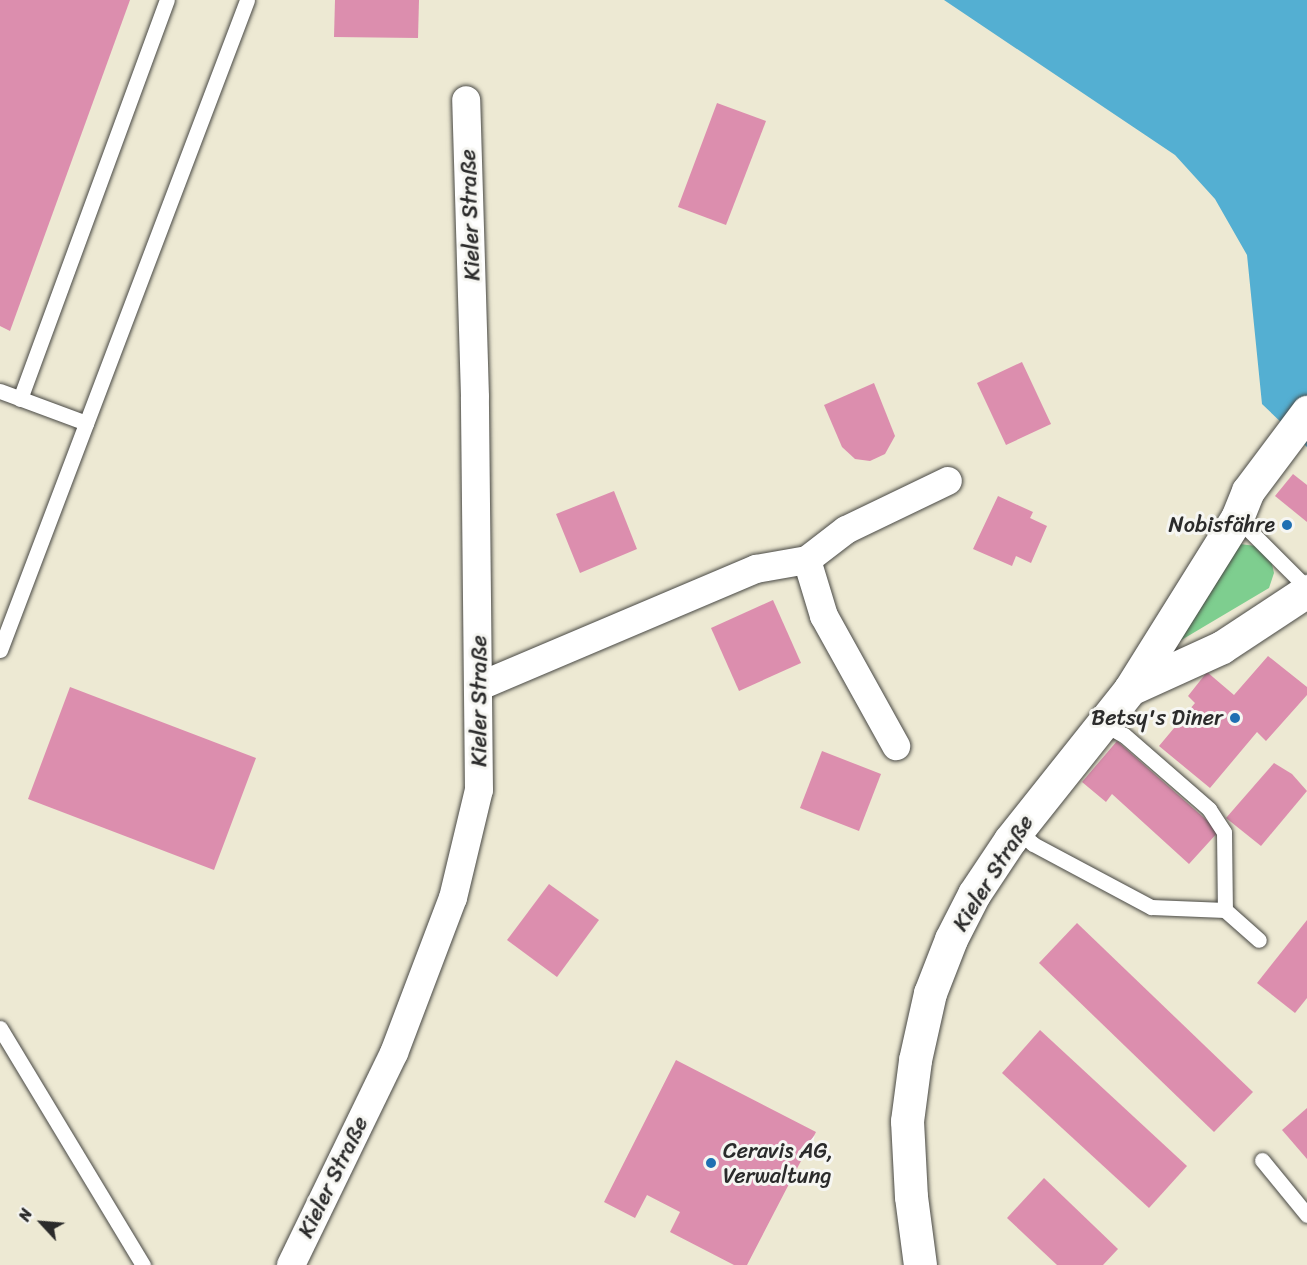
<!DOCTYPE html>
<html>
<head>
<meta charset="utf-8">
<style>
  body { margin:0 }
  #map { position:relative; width:1307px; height:1265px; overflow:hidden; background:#ede9d3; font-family:Sriracha,sans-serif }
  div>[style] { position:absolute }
  .green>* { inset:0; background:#7ece8f }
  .water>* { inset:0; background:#54afd2 }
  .building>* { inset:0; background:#dc8eae }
  .roads { filter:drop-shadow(0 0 2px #484844) drop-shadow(0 0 2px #484844) }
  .lane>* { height:15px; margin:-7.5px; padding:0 7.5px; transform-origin:7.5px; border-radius:7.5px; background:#fff }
  .street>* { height:28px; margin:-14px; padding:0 14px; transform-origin:14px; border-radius:14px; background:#fff }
  .secondary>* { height:33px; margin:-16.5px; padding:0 16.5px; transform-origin:16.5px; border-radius:16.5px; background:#fff }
  .dots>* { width:16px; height:16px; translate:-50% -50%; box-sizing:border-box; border:3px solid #f6f6f2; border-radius:50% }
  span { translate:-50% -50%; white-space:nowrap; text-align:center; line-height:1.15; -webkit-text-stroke:6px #f6f6f2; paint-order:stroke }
  .street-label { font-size:22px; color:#2b2b2b }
  .poi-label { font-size:22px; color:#2b2b2b }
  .right { translate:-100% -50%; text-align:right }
  .left { translate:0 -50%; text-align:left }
  .north { position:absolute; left:12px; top:1193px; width:60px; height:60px; -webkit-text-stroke:4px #f6f6f2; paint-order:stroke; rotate:296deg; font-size:16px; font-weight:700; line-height:24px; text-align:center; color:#2b2b2b }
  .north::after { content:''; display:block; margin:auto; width:21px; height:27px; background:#2b2b2b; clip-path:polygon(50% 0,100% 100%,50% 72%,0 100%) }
</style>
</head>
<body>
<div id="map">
  <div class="green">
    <div style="clip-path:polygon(1240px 544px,1256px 546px,1271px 560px,1274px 573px,1269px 588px,1178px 642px,1228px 548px)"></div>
  </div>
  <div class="water">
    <div style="clip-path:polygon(944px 0,1307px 0,1307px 447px,1262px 404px,1247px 255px,1215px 199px,1175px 155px)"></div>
  </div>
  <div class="building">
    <div style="clip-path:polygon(0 0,130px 0,10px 331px,0 326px)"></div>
    <div style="clip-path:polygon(335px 0,419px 0,418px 38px,334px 37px)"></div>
    <div style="clip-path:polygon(717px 103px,766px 121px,726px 225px,678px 207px)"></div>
    <div style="clip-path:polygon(1022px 362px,1051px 424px,1006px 445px,977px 383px)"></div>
    <div style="clip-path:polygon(874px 383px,895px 436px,885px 454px,870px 461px,855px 459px,842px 447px,824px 405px)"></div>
    <div style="clip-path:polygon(1293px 474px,1307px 485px,1307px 522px,1275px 496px)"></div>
    <div style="clip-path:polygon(614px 491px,637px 549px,580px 573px,556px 514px)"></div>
    <div style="clip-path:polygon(998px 496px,1033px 512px,1030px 518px,1047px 526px,1031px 563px,1016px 556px,1012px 566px,973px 549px)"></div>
    <div style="clip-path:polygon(773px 600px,801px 663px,739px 691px,711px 628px)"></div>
    <div style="clip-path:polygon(1268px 656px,1307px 687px,1307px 695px,1266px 741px,1257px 732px,1210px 788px,1159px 746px,1195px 703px,1188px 696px,1207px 672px,1234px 695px)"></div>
    <div style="clip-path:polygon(70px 687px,256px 758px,214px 870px,28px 799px)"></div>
    <div style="clip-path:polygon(1117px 741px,1219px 831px,1189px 864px,1112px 794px,1106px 802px,1082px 782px)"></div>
    <div style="clip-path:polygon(822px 751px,881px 774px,859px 831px,800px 808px)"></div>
    <div style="clip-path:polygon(1274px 763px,1292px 774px,1307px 791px,1261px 846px,1226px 818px)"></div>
    <div style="clip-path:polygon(549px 884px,599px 920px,557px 977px,507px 940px)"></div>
    <div style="clip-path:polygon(1307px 920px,1307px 998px,1295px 1013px,1257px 983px)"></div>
    <div style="clip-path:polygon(1077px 923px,1253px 1092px,1214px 1132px,1039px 963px)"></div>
    <div style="clip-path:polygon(1040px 1030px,1187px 1166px,1149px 1208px,1002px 1073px)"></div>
    <div style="clip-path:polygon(676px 1060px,816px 1132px,747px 1265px,734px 1265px,670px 1232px,680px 1212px,647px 1195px,635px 1218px,604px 1202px)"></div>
    <div style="clip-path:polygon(1307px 1108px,1307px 1159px,1282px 1130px)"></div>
    <div style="clip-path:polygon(1044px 1178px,1118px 1249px,1103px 1265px,1057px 1265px,1007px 1218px)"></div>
  </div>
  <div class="roads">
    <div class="lane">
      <div style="left:0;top:391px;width:92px;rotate:20.4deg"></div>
      <div style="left:20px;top:399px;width:425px;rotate:-69.8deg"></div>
      <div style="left:1237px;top:518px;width:99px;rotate:45deg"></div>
      <div style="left:0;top:650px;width:695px;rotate:-69.19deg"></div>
      <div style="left:1102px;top:723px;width:25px;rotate:29deg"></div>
      <div style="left:1124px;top:735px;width:113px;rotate:41deg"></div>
      <div style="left:1209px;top:809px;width:27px;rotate:57deg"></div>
      <div style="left:1224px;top:832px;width:78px;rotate:89.3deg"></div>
      <div style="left:1017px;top:830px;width:21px;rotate:41deg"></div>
      <div style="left:1033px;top:844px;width:134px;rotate:28.1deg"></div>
      <div style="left:1151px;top:907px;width:74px;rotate:2.3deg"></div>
      <div style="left:1225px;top:910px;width:45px;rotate:41.4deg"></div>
      <div style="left:0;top:1028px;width:277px;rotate:58.9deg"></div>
      <div style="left:1262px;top:1160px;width:71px;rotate:50.7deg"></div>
    </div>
    <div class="street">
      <div style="left:807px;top:560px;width:59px;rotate:73.1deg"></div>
      <div style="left:824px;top:616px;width:149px;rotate:61deg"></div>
      <div style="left:480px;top:686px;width:300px;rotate:-23deg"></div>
      <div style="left:756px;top:569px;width:52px;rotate:-10deg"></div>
      <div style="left:807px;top:560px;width:49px;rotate:-37.6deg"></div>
      <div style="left:846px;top:530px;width:113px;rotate:-25.7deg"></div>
      <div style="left:291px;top:1265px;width:236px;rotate:-64.1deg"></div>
      <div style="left:394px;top:1053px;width:166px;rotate:-69.2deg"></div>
      <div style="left:453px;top:898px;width:111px;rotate:-76.5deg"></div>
      <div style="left:479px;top:790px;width:393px;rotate:-90.6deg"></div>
      <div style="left:475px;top:397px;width:297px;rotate:-91.7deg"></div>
    </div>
    <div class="secondary">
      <div style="left:1130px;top:689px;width:101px;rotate:-24.5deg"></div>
      <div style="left:1222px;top:647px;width:102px;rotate:-33.4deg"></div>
      <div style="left:920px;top:1265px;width:69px;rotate:-97.5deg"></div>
      <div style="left:911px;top:1197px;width:76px;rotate:-93deg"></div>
      <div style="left:907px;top:1121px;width:62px;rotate:-82.5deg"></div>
      <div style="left:915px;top:1060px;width:69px;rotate:-77.4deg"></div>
      <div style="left:930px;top:993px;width:58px;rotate:-68.7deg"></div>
      <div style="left:951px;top:939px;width:51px;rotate:-62.9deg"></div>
      <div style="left:974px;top:894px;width:65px;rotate:-56.3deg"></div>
      <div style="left:1010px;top:840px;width:193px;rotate:-51.5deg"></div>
      <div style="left:1130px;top:689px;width:202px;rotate:-58deg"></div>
      <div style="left:1237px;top:518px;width:29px;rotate:-68deg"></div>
      <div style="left:1248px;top:491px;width:99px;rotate:-53.2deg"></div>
    </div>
  </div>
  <div class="dots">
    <div style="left:1287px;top:525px;background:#1f6fb2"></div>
    <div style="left:1235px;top:718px;background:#1f6fb2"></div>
    <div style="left:711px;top:1163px;background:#1f6fb2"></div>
  </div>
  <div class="street-label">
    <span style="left:470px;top:215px;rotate:-92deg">Kieler Straße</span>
    <span style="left:479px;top:701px;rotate:-90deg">Kieler Straße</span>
    <span style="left:993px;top:873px;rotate:-58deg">Kieler Straße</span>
    <span style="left:333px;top:1177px;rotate:-64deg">Kieler Straße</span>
  </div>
  <div class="poi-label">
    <span class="right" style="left:1275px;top:525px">Nobisfähre</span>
    <span class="right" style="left:1223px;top:718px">Betsy's Diner</span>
    <span class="left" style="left:723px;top:1163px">Ceravis AG,<br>Verwaltung</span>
  </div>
  <div class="north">N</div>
</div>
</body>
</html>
